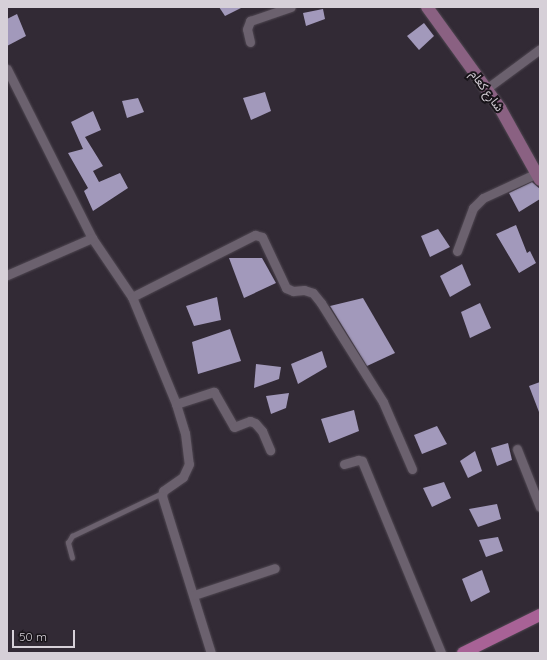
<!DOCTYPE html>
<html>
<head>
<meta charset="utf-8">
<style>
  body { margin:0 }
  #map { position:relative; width:547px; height:660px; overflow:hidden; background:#322a35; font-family:Quicksand,"Noto Sans Arabic",sans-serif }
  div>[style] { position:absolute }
  .building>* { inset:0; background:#a299bb }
  .roads { filter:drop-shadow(0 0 1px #4f4751) drop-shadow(0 0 1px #4f4751) }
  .lane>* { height:4.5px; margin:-2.25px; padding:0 2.25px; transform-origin:2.25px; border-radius:2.25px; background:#6b616e }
  .street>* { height:9px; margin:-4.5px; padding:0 4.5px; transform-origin:4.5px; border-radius:4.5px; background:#6b616e }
  .secondary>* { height:12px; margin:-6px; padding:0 6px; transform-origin:6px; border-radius:6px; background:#8a6182 }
  .primary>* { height:12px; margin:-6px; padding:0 6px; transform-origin:6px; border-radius:6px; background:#a86296 }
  span { translate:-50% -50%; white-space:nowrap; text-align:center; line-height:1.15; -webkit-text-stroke:4px #181419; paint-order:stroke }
  .street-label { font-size:12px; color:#d6d0d8 }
  .frame { position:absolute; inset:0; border:8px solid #d6d0d8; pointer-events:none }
  .scale { position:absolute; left:12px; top:630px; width:63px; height:18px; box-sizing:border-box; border:2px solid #d6d0d8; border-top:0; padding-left:5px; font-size:12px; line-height:14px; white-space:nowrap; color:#d6d0d8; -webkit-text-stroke:3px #181419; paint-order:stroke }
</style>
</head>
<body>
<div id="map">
  <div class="building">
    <div style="clip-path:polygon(219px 7px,243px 7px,225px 16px)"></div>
    <div style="clip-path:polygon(323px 9px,325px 19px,306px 26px,303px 13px)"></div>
    <div style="clip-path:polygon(17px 14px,26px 36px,7px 46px,7px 19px)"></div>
    <div style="clip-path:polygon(424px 23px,434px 36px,419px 50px,407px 36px)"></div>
    <div style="clip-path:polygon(265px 92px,271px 111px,251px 120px,243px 98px)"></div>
    <div style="clip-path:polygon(138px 98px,144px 112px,127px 118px,122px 101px)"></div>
    <div style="clip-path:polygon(93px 111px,101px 130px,85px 137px,103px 166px,93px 171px,99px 182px,120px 173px,128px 188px,93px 211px,84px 191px,88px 188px,68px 153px,83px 149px,71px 122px)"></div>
    <div style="clip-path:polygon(532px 182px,540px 189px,540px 199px,519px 212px,509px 193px)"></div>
    <div style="clip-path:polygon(516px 225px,527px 253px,530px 251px,536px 263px,519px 273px,496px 234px)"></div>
    <div style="clip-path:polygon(438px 229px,450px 247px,430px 257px,421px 236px)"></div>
    <div style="clip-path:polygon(229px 258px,262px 258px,276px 283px,244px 298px)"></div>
    <div style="clip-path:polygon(462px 264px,471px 285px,450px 297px,440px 276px)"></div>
    <div style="clip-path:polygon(217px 297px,221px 320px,194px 326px,186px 306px)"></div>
    <div style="clip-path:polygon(363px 298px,395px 353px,367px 366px,330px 306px)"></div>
    <div style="clip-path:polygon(480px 303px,491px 328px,470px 338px,461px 312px)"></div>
    <div style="clip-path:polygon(230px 329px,241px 361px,198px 374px,192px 342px)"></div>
    <div style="clip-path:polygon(322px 351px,327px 367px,298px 384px,291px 364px)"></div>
    <div style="clip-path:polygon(256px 364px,281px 367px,279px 379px,254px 388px)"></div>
    <div style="clip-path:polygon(540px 382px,540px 412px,539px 412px,529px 386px)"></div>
    <div style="clip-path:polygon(289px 393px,286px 408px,271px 414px,266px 396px)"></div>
    <div style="clip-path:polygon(354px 410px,359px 431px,329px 443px,321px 419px)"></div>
    <div style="clip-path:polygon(437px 426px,447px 444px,422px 454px,414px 435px)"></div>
    <div style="clip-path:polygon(508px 443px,512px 460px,497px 466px,491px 448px)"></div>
    <div style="clip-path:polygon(475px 451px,482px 471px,468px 478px,460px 461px)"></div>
    <div style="clip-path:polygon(444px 482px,451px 498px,432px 507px,423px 488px)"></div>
    <div style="clip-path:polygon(497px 504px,501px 519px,478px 527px,469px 509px)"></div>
    <div style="clip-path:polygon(498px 537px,503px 551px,486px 557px,479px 540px)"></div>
    <div style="clip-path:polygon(482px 570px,490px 592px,471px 602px,462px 579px)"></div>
  </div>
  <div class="roads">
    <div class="lane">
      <div style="left:72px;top:558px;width:16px;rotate:-105deg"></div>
      <div style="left:68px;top:543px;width:8px;rotate:-60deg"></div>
      <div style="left:72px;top:536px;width:100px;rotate:-25.5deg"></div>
    </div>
    <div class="street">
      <div style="left:250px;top:42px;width:13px;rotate:-103deg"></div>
      <div style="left:247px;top:29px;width:9px;rotate:-69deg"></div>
      <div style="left:250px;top:21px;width:43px;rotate:-18.9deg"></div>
      <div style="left:7px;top:69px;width:189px;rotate:63.3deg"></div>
      <div style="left:92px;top:238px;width:71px;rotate:55.9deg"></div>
      <div style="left:132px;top:297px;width:116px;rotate:67.6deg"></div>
      <div style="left:176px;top:404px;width:30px;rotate:73deg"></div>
      <div style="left:185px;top:433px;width:31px;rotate:83deg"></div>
      <div style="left:189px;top:464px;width:14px;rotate:115deg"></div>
      <div style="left:183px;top:477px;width:24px;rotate:145deg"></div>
      <div style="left:163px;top:491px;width:5px;rotate:101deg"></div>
      <div style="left:162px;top:496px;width:164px;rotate:72.7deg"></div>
      <div style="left:486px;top:89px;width:67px;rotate:-36.5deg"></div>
      <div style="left:457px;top:251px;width:46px;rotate:-69.6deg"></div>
      <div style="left:473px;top:208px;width:14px;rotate:-45deg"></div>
      <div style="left:483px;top:198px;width:60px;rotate:-24.8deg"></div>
      <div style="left:7px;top:275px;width:93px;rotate:-23.5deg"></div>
      <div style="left:132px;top:297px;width:138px;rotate:-26.8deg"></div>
      <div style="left:255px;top:235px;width:7px;rotate:16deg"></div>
      <div style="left:262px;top:237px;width:56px;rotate:64.8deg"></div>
      <div style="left:286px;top:288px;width:8px;rotate:23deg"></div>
      <div style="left:293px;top:291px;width:11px;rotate:-5deg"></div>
      <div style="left:304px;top:290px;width:9px;rotate:18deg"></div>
      <div style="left:313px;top:293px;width:13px;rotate:51deg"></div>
      <div style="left:321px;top:303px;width:117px;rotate:57.9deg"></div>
      <div style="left:383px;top:402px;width:73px;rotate:66.6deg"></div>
      <div style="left:176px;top:404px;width:40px;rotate:-18deg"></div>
      <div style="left:214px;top:392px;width:40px;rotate:60.3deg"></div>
      <div style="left:234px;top:427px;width:17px;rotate:-21deg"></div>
      <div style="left:250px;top:421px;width:5px;rotate:22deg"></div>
      <div style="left:255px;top:423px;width:11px;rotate:49deg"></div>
      <div style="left:262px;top:431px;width:21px;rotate:67deg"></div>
      <div style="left:517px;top:449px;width:62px;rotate:68.4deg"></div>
      <div style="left:344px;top:464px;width:15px;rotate:-16deg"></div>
      <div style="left:358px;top:460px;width:4px;rotate:14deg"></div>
      <div style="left:362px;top:461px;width:208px;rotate:67.6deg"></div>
      <div style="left:194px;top:595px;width:85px;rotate:-18.4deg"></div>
    </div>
    <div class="secondary">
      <div style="left:427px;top:7px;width:125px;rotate:54.1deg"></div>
      <div style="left:500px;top:108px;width:82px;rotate:60.9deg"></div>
    </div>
    <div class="primary">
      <div style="left:463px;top:653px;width:86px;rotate:-26.3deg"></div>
    </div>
  </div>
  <div class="street-label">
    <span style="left:487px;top:91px;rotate:54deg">شارع كعام</span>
  </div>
  <div class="frame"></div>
  <div class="scale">50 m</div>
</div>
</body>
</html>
